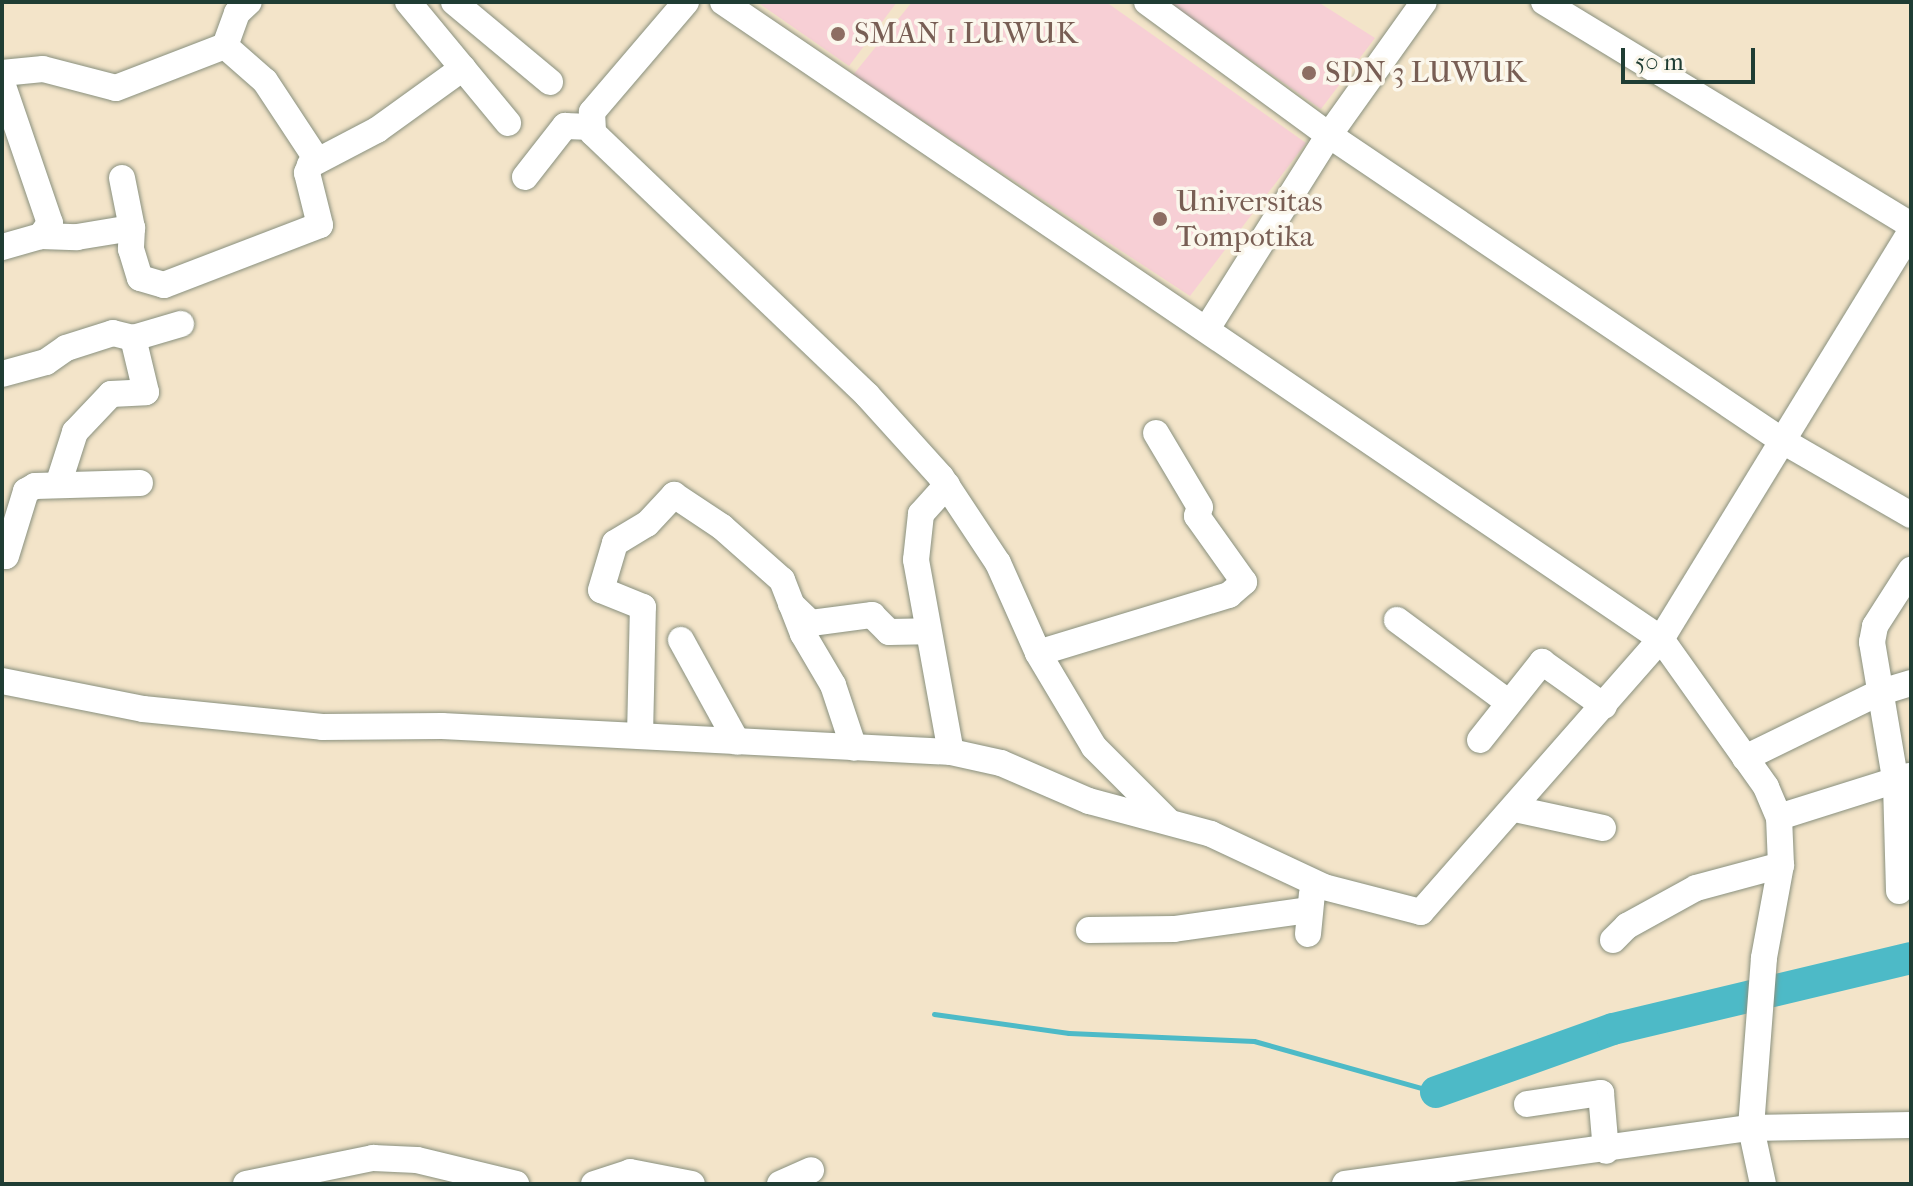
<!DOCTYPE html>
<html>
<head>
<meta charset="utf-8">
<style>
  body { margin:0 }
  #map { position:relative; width:1913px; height:1186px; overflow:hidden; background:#f3e4c9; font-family:"IM FELL French Canon",serif }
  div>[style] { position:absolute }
  .built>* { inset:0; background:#f7cfd5 }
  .stream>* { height:5px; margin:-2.5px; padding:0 2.5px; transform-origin:2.5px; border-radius:2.5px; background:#4dbac7 }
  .river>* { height:32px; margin:-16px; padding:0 16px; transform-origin:16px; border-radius:16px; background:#4dbac7 }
  .roads { filter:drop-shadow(0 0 2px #89907e) drop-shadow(0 0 2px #89907e) }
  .minor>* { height:26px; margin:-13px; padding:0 13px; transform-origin:13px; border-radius:13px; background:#fff }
  .dots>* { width:22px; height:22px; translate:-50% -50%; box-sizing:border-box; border:4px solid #fbf7ec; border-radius:50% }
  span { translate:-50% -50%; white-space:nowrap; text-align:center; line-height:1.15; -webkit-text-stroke:7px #fbf7ec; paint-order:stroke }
  .education-label { font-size:30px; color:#785e54 }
  .left { translate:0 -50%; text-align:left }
  .frame { position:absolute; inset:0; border:4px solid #1f3d34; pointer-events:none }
  .scale { position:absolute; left:1621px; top:48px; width:134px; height:36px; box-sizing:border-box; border:4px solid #1f3d34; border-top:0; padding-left:10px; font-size:24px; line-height:28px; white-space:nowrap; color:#1f3d34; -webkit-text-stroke:6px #fbf7ec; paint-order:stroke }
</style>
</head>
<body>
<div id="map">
  <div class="built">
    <div style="clip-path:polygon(757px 2px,897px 2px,849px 66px)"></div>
    <div style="clip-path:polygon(912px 2px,1106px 2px,1306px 143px,1190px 296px,853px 75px)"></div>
    <div style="clip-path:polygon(1168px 2px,1318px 2px,1375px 38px,1321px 109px)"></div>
  </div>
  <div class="stream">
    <div style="left:934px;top:1014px;width:136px;rotate:8deg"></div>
    <div style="left:1069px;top:1033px;width:185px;rotate:2.5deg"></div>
    <div style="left:1254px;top:1041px;width:189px;rotate:15.7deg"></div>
  </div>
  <div class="river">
    <div style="left:1436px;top:1092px;width:188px;rotate:-19.6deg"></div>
    <div style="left:1613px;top:1029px;width:306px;rotate:-13.4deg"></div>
  </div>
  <div class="roads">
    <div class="minor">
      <div style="left:408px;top:2px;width:157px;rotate:50.4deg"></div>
      <div style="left:454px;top:2px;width:125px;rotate:39.8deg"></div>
      <div style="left:686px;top:2px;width:145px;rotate:130.5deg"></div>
      <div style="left:592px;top:112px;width:21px;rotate:87deg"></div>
      <div style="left:593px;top:133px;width:379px;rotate:43.7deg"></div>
      <div style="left:867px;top:395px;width:110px;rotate:47.9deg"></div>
      <div style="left:941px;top:477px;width:103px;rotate:56.5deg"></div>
      <div style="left:998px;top:563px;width:98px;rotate:66deg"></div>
      <div style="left:1038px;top:653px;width:109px;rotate:59.2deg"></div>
      <div style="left:1094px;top:747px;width:105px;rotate:45deg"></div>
      <div style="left:723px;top:2px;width:1134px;rotate:34.18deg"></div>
      <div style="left:1661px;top:639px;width:181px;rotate:54.6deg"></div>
      <div style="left:1766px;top:787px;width:33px;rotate:67deg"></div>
      <div style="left:1779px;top:817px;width:48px;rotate:87.6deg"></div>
      <div style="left:1781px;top:865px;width:95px;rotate:100.4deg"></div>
      <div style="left:1764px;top:958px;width:170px;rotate:94.4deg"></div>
      <div style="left:1751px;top:1128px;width:57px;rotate:77.9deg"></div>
      <div style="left:1147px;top:2px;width:225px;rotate:36.2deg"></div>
      <div style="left:1329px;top:135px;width:545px;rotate:34.01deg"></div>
      <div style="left:1781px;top:440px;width:150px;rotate:30deg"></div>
      <div style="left:1544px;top:2px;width:429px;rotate:31.3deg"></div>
      <div style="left:225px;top:46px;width:53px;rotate:41.2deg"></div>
      <div style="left:265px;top:81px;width:95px;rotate:56.6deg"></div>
      <div style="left:2px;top:73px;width:41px;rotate:-5.6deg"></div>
      <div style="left:43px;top:69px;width:75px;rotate:14.6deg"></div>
      <div style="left:116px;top:88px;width:117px;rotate:-21.1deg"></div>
      <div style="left:225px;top:46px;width:35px;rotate:-70deg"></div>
      <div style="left:237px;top:13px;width:16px;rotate:-43deg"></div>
      <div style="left:2px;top:83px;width:148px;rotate:71.1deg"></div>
      <div style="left:50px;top:223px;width:16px;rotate:125deg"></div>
      <div style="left:41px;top:236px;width:41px;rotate:164.2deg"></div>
      <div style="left:525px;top:177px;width:65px;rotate:-51.9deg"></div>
      <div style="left:565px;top:126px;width:26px;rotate:2deg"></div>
      <div style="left:132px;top:228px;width:21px;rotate:93deg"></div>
      <div style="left:131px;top:249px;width:30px;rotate:73deg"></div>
      <div style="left:140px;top:278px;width:25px;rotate:16deg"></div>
      <div style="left:164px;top:285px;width:167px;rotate:-21deg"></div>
      <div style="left:320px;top:225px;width:54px;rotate:-104deg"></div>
      <div style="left:307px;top:173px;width:9px;rotate:-69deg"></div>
      <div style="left:310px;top:165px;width:76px;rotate:-27.6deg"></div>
      <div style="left:377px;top:130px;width:106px;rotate:-35.8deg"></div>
      <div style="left:41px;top:236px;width:36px;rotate:2deg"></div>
      <div style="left:77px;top:237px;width:56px;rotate:-9.3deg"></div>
      <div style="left:132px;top:228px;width:51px;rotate:-101.3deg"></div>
      <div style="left:1208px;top:327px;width:227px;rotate:-57.8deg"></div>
      <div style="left:1329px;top:135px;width:163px;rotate:-54.5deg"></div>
      <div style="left:2px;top:374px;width:46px;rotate:-15.3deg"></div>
      <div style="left:46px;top:362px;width:24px;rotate:-35deg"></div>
      <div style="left:66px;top:348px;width:49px;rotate:-17.7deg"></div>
      <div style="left:113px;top:333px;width:21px;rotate:14deg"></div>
      <div style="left:133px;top:338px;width:50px;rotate:-16.3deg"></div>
      <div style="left:58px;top:485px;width:56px;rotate:-72.2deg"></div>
      <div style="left:75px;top:432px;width:52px;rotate:-46.5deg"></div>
      <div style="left:111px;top:394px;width:35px;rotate:-3deg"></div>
      <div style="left:146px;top:392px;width:56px;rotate:-103.5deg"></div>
      <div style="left:947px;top:485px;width:39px;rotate:132deg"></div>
      <div style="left:921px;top:514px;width:46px;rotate:96.2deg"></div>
      <div style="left:916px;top:560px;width:195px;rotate:79.7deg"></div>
      <div style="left:2px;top:554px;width:4px;rotate:27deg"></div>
      <div style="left:6px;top:556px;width:68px;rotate:-72.9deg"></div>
      <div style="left:26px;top:491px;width:10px;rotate:-29deg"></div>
      <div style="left:35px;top:486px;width:105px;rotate:-1.6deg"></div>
      <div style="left:791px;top:604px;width:28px;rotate:44deg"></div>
      <div style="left:811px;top:623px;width:62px;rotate:-7.5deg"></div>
      <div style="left:872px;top:615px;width:24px;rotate:45deg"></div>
      <div style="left:889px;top:632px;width:39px;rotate:-1deg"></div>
      <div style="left:1397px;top:620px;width:139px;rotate:36.5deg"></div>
      <div style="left:681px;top:640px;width:116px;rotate:61.2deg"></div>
      <div style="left:1038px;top:653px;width:200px;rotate:-16.9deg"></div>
      <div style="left:1229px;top:595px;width:20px;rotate:-41deg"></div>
      <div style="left:1244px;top:582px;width:81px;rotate:-125.5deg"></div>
      <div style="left:1197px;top:516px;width:9px;rotate:-72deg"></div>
      <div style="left:1200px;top:507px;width:86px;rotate:-120.7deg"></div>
      <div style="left:2px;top:681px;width:144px;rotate:11.2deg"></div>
      <div style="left:143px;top:709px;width:180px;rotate:5.7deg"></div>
      <div style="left:322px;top:727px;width:120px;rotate:-0.5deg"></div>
      <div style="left:442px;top:726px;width:510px;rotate:2.92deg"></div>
      <div style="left:951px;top:752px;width:51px;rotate:12.4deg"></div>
      <div style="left:1001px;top:763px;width:96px;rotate:23.4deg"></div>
      <div style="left:1089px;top:801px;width:126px;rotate:15.1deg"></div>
      <div style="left:1211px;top:834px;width:125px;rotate:25.1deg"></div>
      <div style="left:1324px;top:887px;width:100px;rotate:14.5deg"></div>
      <div style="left:1421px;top:912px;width:363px;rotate:-48.7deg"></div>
      <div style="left:1661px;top:639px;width:479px;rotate:-58.5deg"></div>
      <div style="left:640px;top:736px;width:129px;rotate:-88.7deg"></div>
      <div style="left:643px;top:607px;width:45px;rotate:-158deg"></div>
      <div style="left:601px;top:590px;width:49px;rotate:-73.4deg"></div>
      <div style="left:615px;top:543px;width:37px;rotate:-31deg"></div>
      <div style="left:647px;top:524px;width:40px;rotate:-47deg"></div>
      <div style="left:674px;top:495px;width:58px;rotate:33.7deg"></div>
      <div style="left:722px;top:527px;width:80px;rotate:41.5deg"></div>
      <div style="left:782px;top:580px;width:58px;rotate:68.7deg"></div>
      <div style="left:803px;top:634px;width:59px;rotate:59.5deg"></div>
      <div style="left:833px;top:685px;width:66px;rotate:71.6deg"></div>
      <div style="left:1480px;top:740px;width:100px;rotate:-51.5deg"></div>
      <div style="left:1542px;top:662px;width:76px;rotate:35.4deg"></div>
      <div style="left:1745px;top:758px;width:148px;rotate:-26deg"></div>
      <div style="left:1878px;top:693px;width:34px;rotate:-17deg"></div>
      <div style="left:1515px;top:809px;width:90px;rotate:12.2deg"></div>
      <div style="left:1779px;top:817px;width:136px;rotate:-17.5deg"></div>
      <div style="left:1899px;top:891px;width:107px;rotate:-91.6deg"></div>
      <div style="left:1896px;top:784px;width:144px;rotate:-99.6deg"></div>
      <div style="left:1872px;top:642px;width:16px;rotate:-79deg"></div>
      <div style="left:1875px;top:626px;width:67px;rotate:-57.3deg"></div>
      <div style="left:1089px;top:930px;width:85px;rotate:-0.7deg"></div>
      <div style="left:1174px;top:929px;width:137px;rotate:-8deg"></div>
      <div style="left:1308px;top:934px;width:41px;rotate:-84.4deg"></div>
      <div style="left:1613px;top:940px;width:20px;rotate:-45deg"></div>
      <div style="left:1627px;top:926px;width:79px;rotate:-28.8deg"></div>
      <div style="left:1696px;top:888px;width:88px;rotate:-15.1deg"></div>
      <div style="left:1527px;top:1104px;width:75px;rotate:-8.5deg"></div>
      <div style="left:1601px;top:1093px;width:58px;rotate:85.1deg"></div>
      <div style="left:246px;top:1184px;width:130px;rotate:-11.6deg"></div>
      <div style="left:373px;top:1158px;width:44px;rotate:2.6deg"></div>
      <div style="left:417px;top:1160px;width:102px;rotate:13.6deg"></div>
      <div style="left:594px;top:1184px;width:38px;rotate:-18deg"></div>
      <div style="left:630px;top:1172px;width:63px;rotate:11deg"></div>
      <div style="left:780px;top:1184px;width:34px;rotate:-24deg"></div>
      <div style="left:1345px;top:1184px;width:410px;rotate:-7.9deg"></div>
      <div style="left:1751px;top:1128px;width:160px;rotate:-1.1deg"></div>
    </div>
  </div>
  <div class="dots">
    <div style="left:838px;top:34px;background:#8d6e63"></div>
    <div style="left:1309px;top:73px;background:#8d6e63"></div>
    <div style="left:1160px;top:219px;background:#8d6e63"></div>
  </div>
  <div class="education-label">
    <span class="left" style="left:854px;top:34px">SMAN 1 LUWUK</span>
    <span class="left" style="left:1325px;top:73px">SDN 3 LUWUK</span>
    <span class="left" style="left:1176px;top:219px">Universitas<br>Tompotika</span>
  </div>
  <div class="frame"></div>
  <div class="scale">50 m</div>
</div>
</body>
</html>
